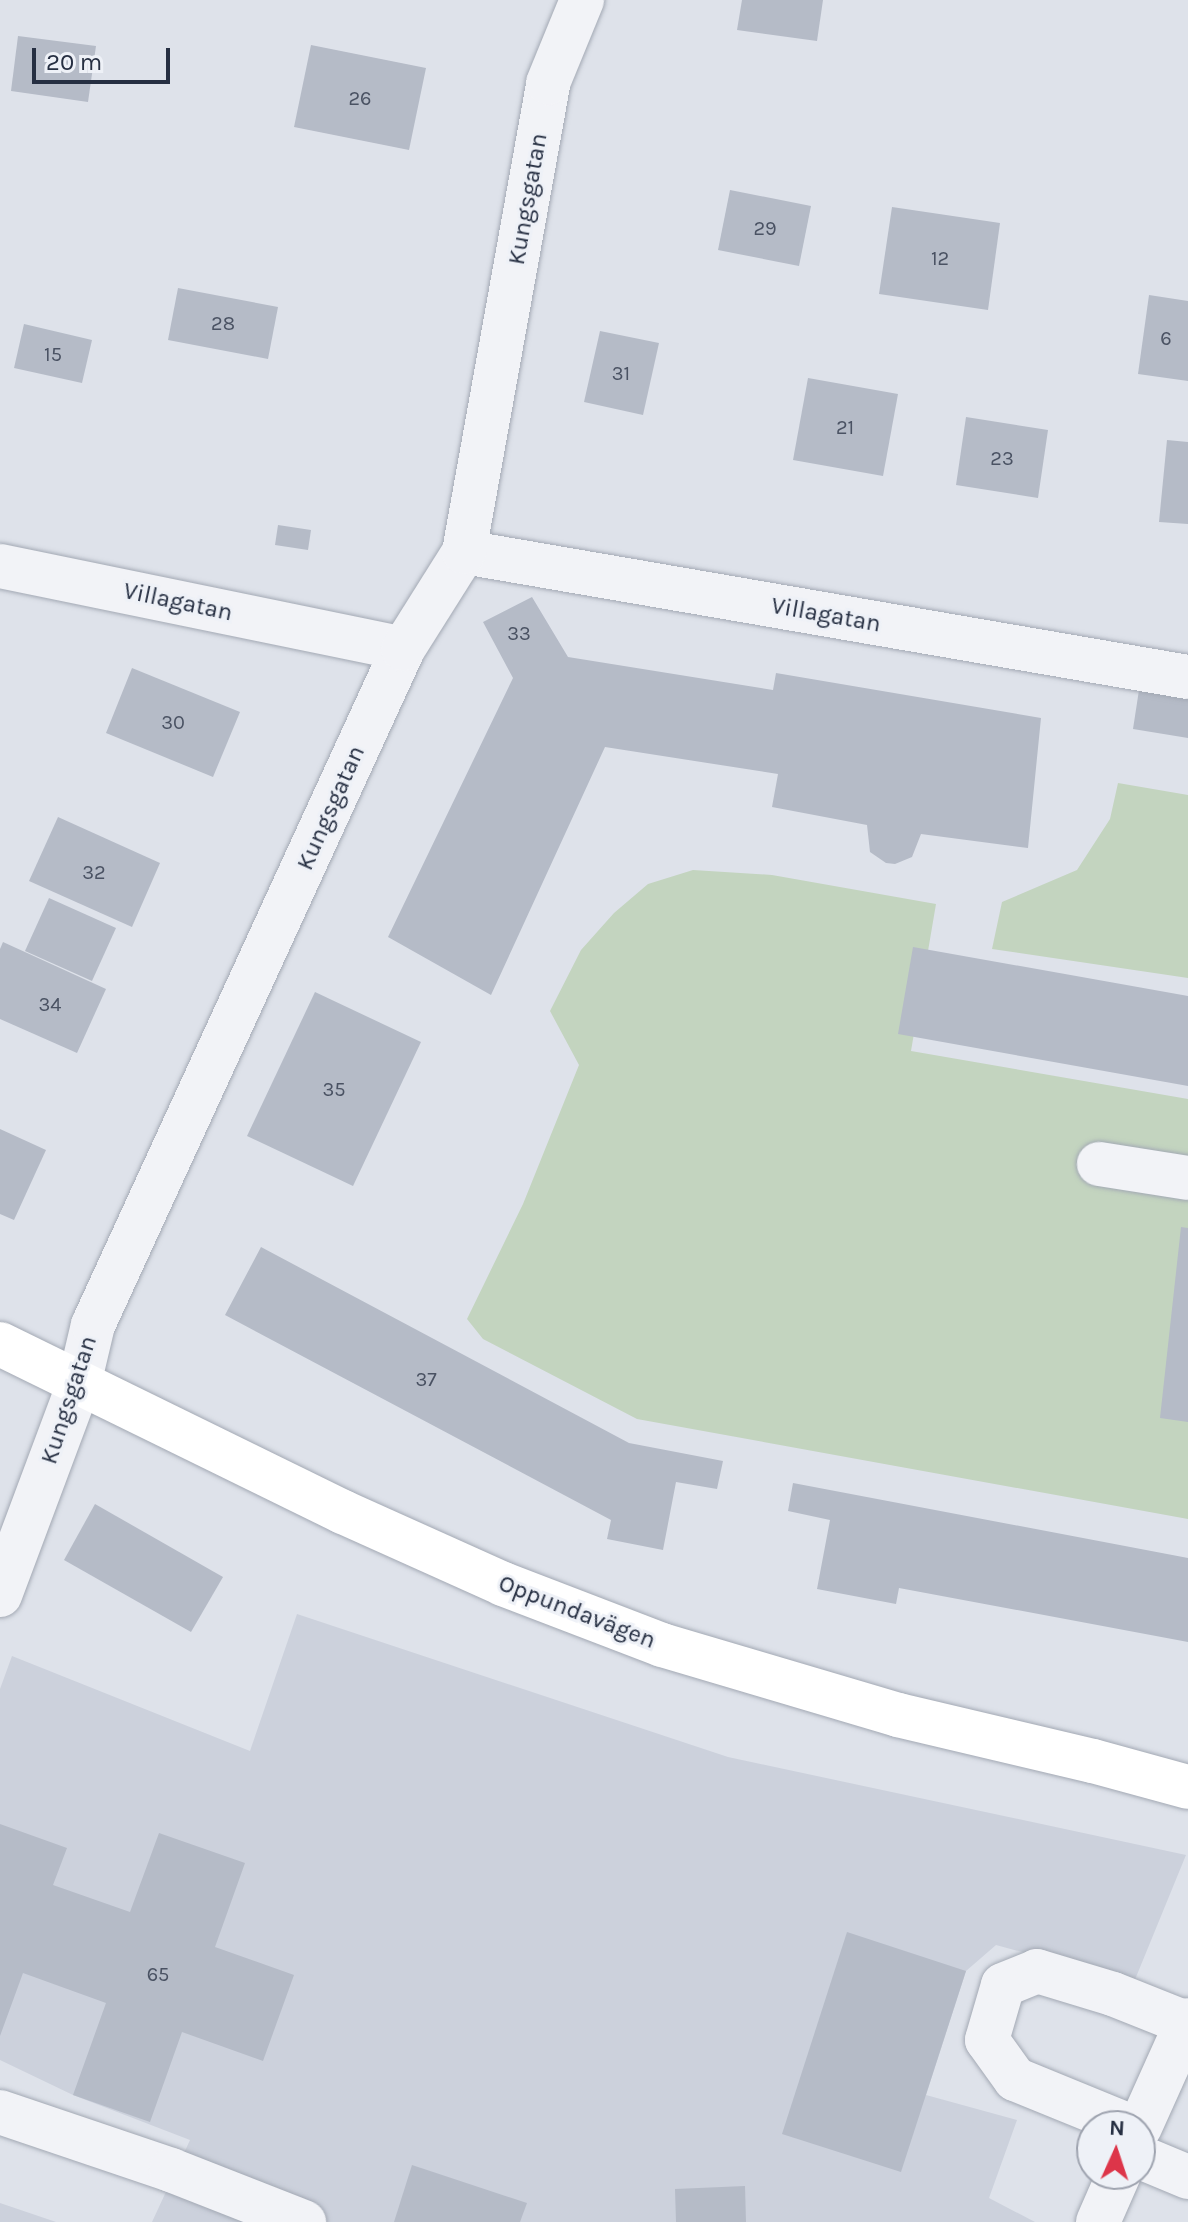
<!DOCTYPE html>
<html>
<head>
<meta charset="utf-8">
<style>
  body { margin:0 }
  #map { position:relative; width:1188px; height:2222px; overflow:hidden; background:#dee2ea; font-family:Karla,sans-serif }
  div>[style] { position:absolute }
  .built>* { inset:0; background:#ccd1dc }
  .green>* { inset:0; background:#c3d4bf }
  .building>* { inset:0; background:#b5bbc7 }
  .roads { filter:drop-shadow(0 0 2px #a3a9b4) drop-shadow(0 0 2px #a3a9b4) }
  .minor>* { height:44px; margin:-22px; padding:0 22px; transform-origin:22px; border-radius:22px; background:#f2f3f7 }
  .major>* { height:44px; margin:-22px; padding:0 22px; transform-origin:22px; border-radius:22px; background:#fff }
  span { translate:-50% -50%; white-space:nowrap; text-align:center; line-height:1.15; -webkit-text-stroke:6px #eef1f7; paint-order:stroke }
  .number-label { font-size:20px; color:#4a5263 }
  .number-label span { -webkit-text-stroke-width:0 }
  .street-label { font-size:24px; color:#262f42 }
  .north { position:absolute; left:1076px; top:2110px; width:80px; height:80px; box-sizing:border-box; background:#eef1f7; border:2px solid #9ea3af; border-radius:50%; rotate:3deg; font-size:22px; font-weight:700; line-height:32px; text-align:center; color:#262f42 }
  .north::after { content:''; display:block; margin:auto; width:28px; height:36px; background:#dd3549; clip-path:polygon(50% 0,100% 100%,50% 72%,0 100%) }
  .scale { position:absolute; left:32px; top:48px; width:138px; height:36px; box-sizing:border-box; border:4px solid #262f42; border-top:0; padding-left:10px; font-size:24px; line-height:28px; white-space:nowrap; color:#262f42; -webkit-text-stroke:6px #eef1f7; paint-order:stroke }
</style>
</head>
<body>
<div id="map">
  <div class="built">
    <div style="clip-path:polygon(297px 1614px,728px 1757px,1186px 1855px,1134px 1982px,996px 1945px,966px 1971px,926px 2095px,1017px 2120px,989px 2198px,1035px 2222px,152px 2222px,190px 2140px,73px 2095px,0 2060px,0 1689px,12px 1656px,250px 1751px)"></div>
    <div style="clip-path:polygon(0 2203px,56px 2222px,0 2222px)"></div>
  </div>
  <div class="green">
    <div style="clip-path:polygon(1118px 783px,1188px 795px,1188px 978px,992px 949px,1002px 902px,1077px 870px,1110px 819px)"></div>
    <div style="clip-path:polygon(693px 870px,772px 875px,936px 904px,911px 1051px,1188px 1099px,1188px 1519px,637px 1419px,483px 1339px,467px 1319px,523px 1204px,579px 1065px,550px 1011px,581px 950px,614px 913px,648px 884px)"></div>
  </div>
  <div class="building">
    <div style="clip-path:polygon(742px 0,823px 0,817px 41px,737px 30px)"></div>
    <div style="clip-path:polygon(18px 36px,96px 46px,88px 102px,11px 91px)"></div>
    <div style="clip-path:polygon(311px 45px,426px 68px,409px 150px,294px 127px)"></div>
    <div style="clip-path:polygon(730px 190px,811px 206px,799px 266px,718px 250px)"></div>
    <div style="clip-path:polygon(892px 207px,1000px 223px,988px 310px,879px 294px)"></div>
    <div style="clip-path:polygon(178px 288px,278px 307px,268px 359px,168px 340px)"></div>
    <div style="clip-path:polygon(1149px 295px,1188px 301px,1188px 381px,1138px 374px)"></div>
    <div style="clip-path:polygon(24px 324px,92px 340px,82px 383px,14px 368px)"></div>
    <div style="clip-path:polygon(600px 331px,659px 343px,643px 415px,584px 402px)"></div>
    <div style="clip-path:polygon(808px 378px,898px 394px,883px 476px,793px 460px)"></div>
    <div style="clip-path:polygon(966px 417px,1048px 430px,1038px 498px,956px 485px)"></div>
    <div style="clip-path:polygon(1167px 440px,1188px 442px,1188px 524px,1159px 522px)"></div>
    <div style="clip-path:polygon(278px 525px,311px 530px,308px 550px,275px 545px)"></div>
    <div style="clip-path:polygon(532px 597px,568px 657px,773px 690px,776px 673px,1041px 718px,1028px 848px,921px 834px,912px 857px,895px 864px,886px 863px,870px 852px,867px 825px,772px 807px,778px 774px,605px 747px,491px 995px,388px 937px,513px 678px,483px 622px)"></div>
    <div style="clip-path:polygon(132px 668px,240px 712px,213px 777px,106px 733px)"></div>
    <div style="clip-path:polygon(1139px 690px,1188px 697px,1188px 738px,1133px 729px)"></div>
    <div style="clip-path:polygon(58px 817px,160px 863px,132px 927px,29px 881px)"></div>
    <div style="clip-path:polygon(49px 898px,116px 928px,92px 981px,25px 951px)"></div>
    <div style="clip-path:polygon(3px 942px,106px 989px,77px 1053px,0 1019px,0 949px)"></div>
    <div style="clip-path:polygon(913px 947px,1188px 996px,1188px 1086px,898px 1034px)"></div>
    <div style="clip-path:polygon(315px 992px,421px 1042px,353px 1186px,247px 1136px)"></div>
    <div style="clip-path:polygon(0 1129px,46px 1150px,14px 1220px,0 1214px)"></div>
    <div style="clip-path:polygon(1181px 1227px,1188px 1228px,1188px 1422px,1160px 1418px)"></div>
    <div style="clip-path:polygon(261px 1247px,629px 1443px,723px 1461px,717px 1489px,676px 1482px,663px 1550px,607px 1539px,611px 1520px,225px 1315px)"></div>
    <div style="clip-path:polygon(793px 1483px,1188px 1558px,1188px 1642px,899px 1588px,896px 1604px,817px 1589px,830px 1520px,788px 1511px)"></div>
    <div style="clip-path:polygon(95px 1504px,223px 1577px,191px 1632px,64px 1560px)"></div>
    <div style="clip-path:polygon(0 1824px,67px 1848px,53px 1885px,130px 1912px,159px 1833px,245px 1863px,215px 1947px,294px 1975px,263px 2061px,182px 2032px,150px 2122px,73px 2095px,106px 2003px,23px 1973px,0 2036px)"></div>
    <div style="clip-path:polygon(847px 1932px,966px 1971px,901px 2172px,782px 2134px)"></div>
    <div style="clip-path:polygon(412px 2165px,527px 2203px,520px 2222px,394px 2222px)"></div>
    <div style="clip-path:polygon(745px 2186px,746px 2222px,676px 2222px,675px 2189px)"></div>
  </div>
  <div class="roads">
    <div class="minor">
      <div style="left:464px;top:552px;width:735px;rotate:9.8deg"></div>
      <div style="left:0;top:566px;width:411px;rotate:11.6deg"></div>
      <div style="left:1099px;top:1164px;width:90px;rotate:8.9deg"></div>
      <div style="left:0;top:1595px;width:225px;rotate:-69.5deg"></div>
      <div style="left:79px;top:1384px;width:61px;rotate:-76.7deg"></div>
      <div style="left:93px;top:1325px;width:744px;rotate:-65.36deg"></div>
      <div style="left:403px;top:649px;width:115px;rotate:-57.8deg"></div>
      <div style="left:464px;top:552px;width:476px;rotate:-79.8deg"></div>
      <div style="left:548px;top:83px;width:90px;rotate:-67.7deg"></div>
      <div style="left:0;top:2112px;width:181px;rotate:18.7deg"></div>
      <div style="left:171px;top:2170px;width:143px;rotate:21.4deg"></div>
      <div style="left:1130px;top:2126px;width:124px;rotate:-157.8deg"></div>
      <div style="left:1015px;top:2079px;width:48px;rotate:-125.7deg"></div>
      <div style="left:987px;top:2040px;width:57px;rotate:-73.8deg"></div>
      <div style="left:1003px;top:1985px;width:37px;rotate:-22deg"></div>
      <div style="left:1037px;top:1971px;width:79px;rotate:16.8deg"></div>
      <div style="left:1113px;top:1994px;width:79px;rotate:21.7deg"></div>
      <div style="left:1140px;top:2127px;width:117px;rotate:-65.8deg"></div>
      <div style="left:1140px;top:2157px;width:52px;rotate:22.6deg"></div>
      <div style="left:1098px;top:2222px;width:52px;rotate:-66.4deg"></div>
    </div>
    <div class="major">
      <div style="left:0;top:1344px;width:382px;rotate:26.1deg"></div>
      <div style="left:343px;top:1512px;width:175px;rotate:24.2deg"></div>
      <div style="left:503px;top:1584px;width:170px;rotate:21deg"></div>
      <div style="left:662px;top:1645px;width:246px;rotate:16.5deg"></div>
      <div style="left:898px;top:1715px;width:200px;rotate:13.3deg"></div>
      <div style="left:1093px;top:1761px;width:98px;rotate:15.3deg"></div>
    </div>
  </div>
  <div class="number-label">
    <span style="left:360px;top:98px">26</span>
    <span style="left:765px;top:228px">29</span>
    <span style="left:940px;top:258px">12</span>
    <span style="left:223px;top:323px">28</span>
    <span style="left:1166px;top:338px">6</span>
    <span style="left:53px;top:354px">15</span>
    <span style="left:621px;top:373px">31</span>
    <span style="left:845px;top:427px">21</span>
    <span style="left:1002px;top:458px">23</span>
    <span style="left:519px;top:633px">33</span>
    <span style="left:173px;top:722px">30</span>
    <span style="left:94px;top:872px">32</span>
    <span style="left:50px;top:1004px">34</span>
    <span style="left:334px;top:1089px">35</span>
    <span style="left:426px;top:1379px">37</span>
    <span style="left:158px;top:1974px">65</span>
  </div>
  <div class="street-label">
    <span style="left:528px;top:199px;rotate:-80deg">Kungsgatan</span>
    <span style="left:178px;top:602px;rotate:12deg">Villagatan</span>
    <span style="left:826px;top:615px;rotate:10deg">Villagatan</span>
    <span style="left:331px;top:808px;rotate:-66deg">Kungsgatan</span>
    <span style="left:69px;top:1400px;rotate:-72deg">Kungsgatan</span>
    <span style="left:577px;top:1612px;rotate:21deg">Oppundavägen</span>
  </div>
  <div class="north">N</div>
  <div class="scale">20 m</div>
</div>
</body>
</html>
